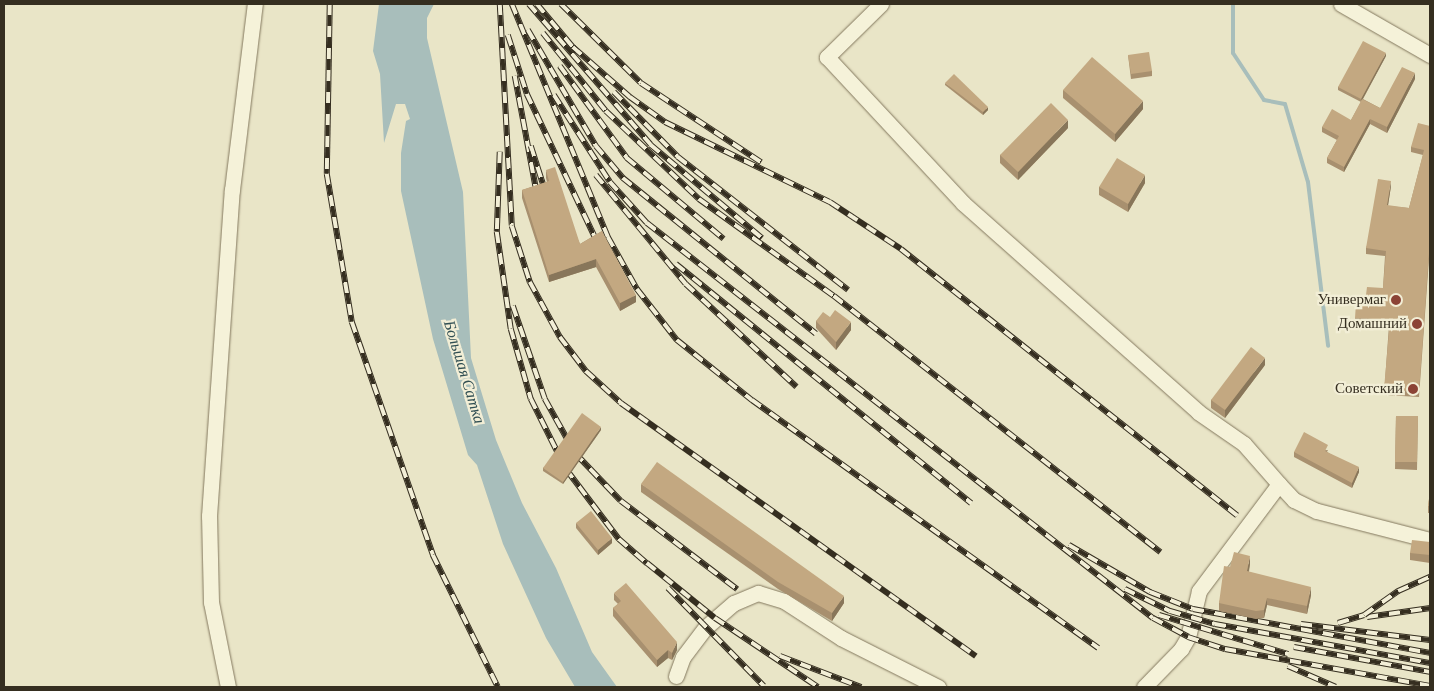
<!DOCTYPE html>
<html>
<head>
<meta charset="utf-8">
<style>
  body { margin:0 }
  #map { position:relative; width:1434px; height:691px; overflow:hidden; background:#e9e5c7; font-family:"Crimson Pro",serif }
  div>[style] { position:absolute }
  .water>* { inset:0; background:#a8bebb }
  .stream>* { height:4px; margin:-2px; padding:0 2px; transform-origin:2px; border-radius:2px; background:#a8bebb }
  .roads { filter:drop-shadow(0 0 1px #83785e) drop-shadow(0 0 1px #83785e) }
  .minor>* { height:15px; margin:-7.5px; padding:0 7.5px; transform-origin:7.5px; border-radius:7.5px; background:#f5f2d9 }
  .rail>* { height:5.5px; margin-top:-2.75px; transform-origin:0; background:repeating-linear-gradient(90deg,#f2eed6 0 11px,#352e20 0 22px); box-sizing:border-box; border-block:1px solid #352e20 }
  .wall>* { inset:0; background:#a8906f }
  .shaded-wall>* { inset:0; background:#88765a }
  .building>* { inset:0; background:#c3a881 }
  .dots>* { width:14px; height:14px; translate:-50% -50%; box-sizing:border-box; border:2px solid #f2eed6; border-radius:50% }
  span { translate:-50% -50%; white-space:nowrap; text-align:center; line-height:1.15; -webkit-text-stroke:4.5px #f2eed6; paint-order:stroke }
  .poi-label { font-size:15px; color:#352e20 }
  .right { translate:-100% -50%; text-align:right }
  .water-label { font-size:16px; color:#314f53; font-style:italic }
  .frame { position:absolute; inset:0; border:5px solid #352e20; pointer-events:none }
</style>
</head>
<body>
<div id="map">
  <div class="water">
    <div style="clip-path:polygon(379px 4px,434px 4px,427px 18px,427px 38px,463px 192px,471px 358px,496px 440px,522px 503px,556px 568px,592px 652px,617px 687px,575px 687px,546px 638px,503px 544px,477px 465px,468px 455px,433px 339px,401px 191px,401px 153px,406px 121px,410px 119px,405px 104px,396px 104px,384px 143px,380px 74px,373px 51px)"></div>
  </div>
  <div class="stream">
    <div style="left:1233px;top:4px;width:49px;rotate:90deg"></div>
    <div style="left:1233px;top:53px;width:56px;rotate:56.6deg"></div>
    <div style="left:1264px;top:100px;width:21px;rotate:11deg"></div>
    <div style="left:1285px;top:104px;width:81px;rotate:73.6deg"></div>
    <div style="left:1308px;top:182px;width:165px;rotate:83deg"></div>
  </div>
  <div class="roads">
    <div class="minor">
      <div style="left:881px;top:4px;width:76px;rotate:135.5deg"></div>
      <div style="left:827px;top:57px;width:200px;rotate:47deg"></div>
      <div style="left:963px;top:203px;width:314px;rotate:41.6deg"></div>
      <div style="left:1198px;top:412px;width:56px;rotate:34.8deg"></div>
      <div style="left:1244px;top:444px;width:53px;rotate:48.8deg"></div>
      <div style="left:1279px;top:484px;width:134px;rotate:126.8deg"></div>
      <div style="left:1199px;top:591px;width:47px;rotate:103.4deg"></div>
      <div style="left:1188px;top:637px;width:14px;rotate:120deg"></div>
      <div style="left:1181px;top:649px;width:53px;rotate:134.2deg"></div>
      <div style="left:1341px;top:4px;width:103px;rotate:29.8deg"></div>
      <div style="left:1279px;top:484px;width:22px;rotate:47deg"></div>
      <div style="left:1294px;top:500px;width:25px;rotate:26deg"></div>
      <div style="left:1317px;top:511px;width:117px;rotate:14.4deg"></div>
      <div style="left:676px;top:676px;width:20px;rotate:-70deg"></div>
      <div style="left:683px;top:657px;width:38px;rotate:-53deg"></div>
      <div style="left:706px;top:627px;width:37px;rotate:-41deg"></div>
      <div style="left:734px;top:603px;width:26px;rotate:-23deg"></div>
      <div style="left:758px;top:593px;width:27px;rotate:17deg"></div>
      <div style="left:784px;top:601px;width:68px;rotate:33deg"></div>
      <div style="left:841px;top:638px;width:109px;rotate:26.8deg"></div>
      <div style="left:228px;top:687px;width:87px;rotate:-101.3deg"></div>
      <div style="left:211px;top:602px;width:86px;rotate:-91.3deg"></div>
      <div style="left:209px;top:516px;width:327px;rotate:-86deg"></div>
      <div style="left:232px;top:190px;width:187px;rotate:-83deg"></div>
    </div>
  </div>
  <div class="rail">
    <div style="left:330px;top:4px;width:170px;rotate:91deg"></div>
    <div style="left:327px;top:174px;width:150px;rotate:80.4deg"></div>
    <div style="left:352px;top:322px;width:247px;rotate:70.8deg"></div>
    <div style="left:433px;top:555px;width:147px;rotate:63.8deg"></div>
    <div style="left:500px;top:4px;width:222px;rotate:86.9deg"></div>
    <div style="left:512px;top:226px;width:59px;rotate:72.2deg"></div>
    <div style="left:530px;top:282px;width:63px;rotate:61.4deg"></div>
    <div style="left:560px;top:337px;width:43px;rotate:52.6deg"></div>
    <div style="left:586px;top:371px;width:47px;rotate:42.4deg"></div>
    <div style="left:621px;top:403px;width:436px;rotate:35.5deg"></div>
    <div style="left:512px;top:4px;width:252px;rotate:67.6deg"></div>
    <div style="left:608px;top:237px;width:60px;rotate:60.9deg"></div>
    <div style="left:637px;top:289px;width:65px;rotate:51.9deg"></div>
    <div style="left:677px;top:340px;width:96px;rotate:38.7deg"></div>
    <div style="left:752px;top:400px;width:426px;rotate:35.6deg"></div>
    <div style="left:529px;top:4px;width:186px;rotate:49.1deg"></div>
    <div style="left:651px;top:145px;width:145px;rotate:40deg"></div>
    <div style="left:537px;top:4px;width:62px;rotate:50.2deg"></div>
    <div style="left:561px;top:4px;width:112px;rotate:44.6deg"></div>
    <div style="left:641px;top:83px;width:144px;rotate:33.4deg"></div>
    <div style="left:528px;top:30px;width:134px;rotate:59.6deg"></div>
    <div style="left:596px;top:146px;width:42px;rotate:49.8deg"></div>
    <div style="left:623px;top:178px;width:248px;rotate:38.9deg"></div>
    <div style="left:543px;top:33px;width:100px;rotate:51.1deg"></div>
    <div style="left:606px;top:111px;width:128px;rotate:43.4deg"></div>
    <div style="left:699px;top:199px;width:166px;rotate:35.7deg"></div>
    <div style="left:834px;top:296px;width:415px;rotate:38.1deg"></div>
    <div style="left:508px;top:35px;width:62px;rotate:72.1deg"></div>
    <div style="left:527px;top:94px;width:170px;rotate:64.6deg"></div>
    <div style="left:573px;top:47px;width:76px;rotate:41.3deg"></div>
    <div style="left:630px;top:97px;width:43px;rotate:35.5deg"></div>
    <div style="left:665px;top:122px;width:183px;rotate:25.9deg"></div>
    <div style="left:830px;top:202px;width:85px;rotate:33.5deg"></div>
    <div style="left:901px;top:249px;width:429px;rotate:38.4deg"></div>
    <div style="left:560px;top:66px;width:114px;rotate:53.9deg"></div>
    <div style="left:627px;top:158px;width:126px;rotate:39.9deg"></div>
    <div style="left:515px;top:76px;width:125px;rotate:79.4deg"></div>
    <div style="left:614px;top:92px;width:91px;rotate:45.4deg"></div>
    <div style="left:678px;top:157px;width:216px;rotate:38deg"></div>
    <div style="left:554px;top:95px;width:103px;rotate:57.2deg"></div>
    <div style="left:610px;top:182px;width:55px;rotate:47.9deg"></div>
    <div style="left:647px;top:223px;width:642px;rotate:37.98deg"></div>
    <div style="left:1153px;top:618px;width:40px;rotate:28deg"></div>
    <div style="left:1188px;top:637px;width:39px;rotate:18deg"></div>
    <div style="left:1225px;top:649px;width:208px;rotate:10.2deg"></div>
    <div style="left:531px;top:146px;width:52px;rotate:72.3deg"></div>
    <div style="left:500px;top:152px;width:80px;rotate:92.1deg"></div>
    <div style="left:497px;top:232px;width:98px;rotate:81.8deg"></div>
    <div style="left:511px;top:329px;width:73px;rotate:74.1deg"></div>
    <div style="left:531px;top:399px;width:78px;rotate:63.4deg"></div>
    <div style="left:566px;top:469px;width:88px;rotate:52.9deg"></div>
    <div style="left:619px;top:539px;width:37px;rotate:41deg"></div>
    <div style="left:647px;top:563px;width:87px;rotate:39deg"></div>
    <div style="left:715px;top:618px;width:124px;rotate:33.8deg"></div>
    <div style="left:596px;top:175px;width:141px;rotate:50.5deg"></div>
    <div style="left:686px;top:284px;width:151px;rotate:42.9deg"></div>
    <div style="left:676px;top:264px;width:380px;rotate:39deg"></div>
    <div style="left:513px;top:306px;width:98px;rotate:71deg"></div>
    <div style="left:545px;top:399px;width:62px;rotate:60.9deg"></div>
    <div style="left:575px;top:453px;width:66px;rotate:46.2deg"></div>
    <div style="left:621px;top:501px;width:146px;rotate:37.2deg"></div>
    <div style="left:1069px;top:545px;width:94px;rotate:30.1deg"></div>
    <div style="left:1150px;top:592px;width:46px;rotate:21.6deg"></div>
    <div style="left:1193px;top:609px;width:241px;rotate:10.5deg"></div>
    <div style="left:668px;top:588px;width:137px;rotate:45.6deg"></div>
    <div style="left:1125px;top:589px;width:50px;rotate:26.1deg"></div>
    <div style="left:1170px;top:611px;width:47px;rotate:16.1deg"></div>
    <div style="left:1215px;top:624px;width:219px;rotate:10.3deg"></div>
    <div style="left:1159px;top:615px;width:135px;rotate:16.8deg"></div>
    <div style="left:1367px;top:617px;width:64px;rotate:-8.1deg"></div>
    <div style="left:1338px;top:623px;width:27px;rotate:-17deg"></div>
    <div style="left:1364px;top:615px;width:42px;rotate:-35.2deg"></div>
    <div style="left:1398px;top:591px;width:35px;rotate:-24deg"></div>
    <div style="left:1301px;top:624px;width:130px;rotate:7.1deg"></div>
    <div style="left:1294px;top:647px;width:138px;rotate:10.4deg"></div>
    <div style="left:780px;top:656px;width:87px;rotate:20.9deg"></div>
    <div style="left:1288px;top:666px;width:52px;rotate:23.6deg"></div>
  </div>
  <div class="wall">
    <div style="clip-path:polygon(1128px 55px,1152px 71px,1152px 76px,1131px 79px)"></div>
    <div style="clip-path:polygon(1386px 56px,1363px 99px,1380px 108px,1415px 79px,1387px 133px,1370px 124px,1344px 172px,1327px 163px,1327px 158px,1337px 140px,1322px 132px,1322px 127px,1351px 120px,1361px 102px,1338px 90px,1338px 87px)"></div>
    <div style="clip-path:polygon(945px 83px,988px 110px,983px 115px,945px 85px)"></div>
    <div style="clip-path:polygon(1063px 90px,1143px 109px,1115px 142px,1063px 98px)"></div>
    <div style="clip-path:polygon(1430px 126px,1429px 259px,1419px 397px,1384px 395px,1389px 325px,1355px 323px,1355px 318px,1365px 303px,1383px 288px,1385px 256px,1366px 254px,1366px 248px,1391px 186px,1388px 206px,1409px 208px,1423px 155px,1411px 152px,1411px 147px)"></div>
    <div style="clip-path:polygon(1068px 128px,1018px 180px,1000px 163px,1000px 155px)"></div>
    <div style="clip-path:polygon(546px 170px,580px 244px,602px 231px,636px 302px,620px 311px,596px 267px,549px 282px,522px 198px,522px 190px,547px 182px,546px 178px)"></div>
    <div style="clip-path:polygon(1145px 183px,1128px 212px,1099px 195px,1099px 187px)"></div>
    <div style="clip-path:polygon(830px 317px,851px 330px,836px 350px,816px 328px,816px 321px)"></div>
    <div style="clip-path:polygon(1265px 365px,1225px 418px,1211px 408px,1211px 400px)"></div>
    <div style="clip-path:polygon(1396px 416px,1418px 416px,1417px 470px,1395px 469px)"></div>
    <div style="clip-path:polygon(601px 430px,563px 484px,543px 471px,543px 468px)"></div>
    <div style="clip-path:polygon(1328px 450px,1327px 452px,1359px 472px,1352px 488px,1294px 457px,1294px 452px)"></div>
    <div style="clip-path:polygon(641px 484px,844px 603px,832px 621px,778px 589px,641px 492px)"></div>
    <div style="clip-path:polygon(1430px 492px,1430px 513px,1428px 513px,1428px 506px)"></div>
    <div style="clip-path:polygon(576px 523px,612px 543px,598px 555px,576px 528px)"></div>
    <div style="clip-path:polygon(1430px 542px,1430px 563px,1410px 560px,1410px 553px)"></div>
    <div style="clip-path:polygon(1250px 564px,1249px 572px,1311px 595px,1307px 614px,1267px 605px,1264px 618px,1256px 619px,1219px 611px,1219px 603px,1230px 567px)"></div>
    <div style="clip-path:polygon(614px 593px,677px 650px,672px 660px,668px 658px,657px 667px,613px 616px,613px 608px,618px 604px,614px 600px)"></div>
  </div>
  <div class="shaded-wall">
    <div style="clip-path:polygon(1386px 53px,1386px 56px,1361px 102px,1361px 99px)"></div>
    <div style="clip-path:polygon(1415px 73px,1415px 79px,1387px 133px,1387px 127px)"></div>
    <div style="clip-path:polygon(1143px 101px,1143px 109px,1115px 142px,1115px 134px)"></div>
    <div style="clip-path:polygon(988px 107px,988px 110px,983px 115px,983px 112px)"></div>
    <div style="clip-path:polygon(1370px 119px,1370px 124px,1344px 172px,1344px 167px)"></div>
    <div style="clip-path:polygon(1068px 120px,1068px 128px,1018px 180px,1018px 172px)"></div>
    <div style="clip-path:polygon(1145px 175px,1145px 183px,1128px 212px,1128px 204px)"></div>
    <div style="clip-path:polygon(1391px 181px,1391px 186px,1387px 211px,1387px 205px)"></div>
    <div style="clip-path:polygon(596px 259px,596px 267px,549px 282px,549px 275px)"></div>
    <div style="clip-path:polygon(636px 295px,636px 302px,620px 311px,620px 303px)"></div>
    <div style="clip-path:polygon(851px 322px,851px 330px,836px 350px,836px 342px)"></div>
    <div style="clip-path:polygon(1265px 358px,1265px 365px,1225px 418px,1225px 410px)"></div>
    <div style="clip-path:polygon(601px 427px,601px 430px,563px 484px,563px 482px)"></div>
    <div style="clip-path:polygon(1359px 467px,1359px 472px,1352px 488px,1352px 483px)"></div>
    <div style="clip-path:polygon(612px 538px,612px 543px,598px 555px,598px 550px)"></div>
    <div style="clip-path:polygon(1250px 556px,1250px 564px,1247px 579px,1247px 571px)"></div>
    <div style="clip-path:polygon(1311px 587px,1311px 595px,1307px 614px,1307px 606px)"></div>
    <div style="clip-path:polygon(844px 596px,844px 603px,832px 621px,832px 613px)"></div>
    <div style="clip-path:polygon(1267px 598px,1267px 605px,1264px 618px,1264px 610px)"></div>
    <div style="clip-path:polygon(677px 642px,677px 650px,672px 660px,672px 653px)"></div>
    <div style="clip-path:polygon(668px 650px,668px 658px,657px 667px,657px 660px)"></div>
  </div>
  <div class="building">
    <div style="clip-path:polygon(1363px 41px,1386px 53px,1361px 99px,1338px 87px)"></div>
    <div style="clip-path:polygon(1149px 52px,1152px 71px,1131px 74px,1128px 55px)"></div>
    <div style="clip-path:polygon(1092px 57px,1143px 101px,1115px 134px,1063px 90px)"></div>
    <div style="clip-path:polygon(1402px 67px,1415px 73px,1387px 127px,1370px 119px,1344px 167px,1327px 158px,1339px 136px,1322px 127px,1332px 109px,1351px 120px,1362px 99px,1380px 108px)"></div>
    <div style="clip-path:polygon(954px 74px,988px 107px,983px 112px,945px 83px)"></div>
    <div style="clip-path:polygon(1051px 103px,1068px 120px,1018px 172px,1000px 155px)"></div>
    <div style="clip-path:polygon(1418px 123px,1430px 126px,1430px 196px,1429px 201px,1430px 202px,1430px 248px,1429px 254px,1419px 392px,1384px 389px,1390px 320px,1355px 318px,1356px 303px,1365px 303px,1367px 287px,1383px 288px,1386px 251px,1366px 248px,1378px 179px,1391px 181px,1387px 205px,1409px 208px,1424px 150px,1411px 147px)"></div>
    <div style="clip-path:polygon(1117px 158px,1145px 175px,1128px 204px,1099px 187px)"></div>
    <div style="clip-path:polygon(555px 167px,580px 244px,602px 231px,636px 295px,620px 303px,596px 259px,549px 275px,522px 190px,549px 181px,546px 170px)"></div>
    <div style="clip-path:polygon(835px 310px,851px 322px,836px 342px,816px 321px,823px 312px,830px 317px)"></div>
    <div style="clip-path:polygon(1251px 347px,1265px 358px,1225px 410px,1211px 400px)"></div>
    <div style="clip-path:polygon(582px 413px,601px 427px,563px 482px,543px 468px)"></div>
    <div style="clip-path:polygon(1396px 416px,1418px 416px,1417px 462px,1395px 462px)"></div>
    <div style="clip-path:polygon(1304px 432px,1328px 445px,1325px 451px,1359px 467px,1352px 483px,1294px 452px)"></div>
    <div style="clip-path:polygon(657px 462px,844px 596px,832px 613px,778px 582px,641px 484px)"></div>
    <div style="clip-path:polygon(1430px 492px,1430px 506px,1428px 506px)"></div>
    <div style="clip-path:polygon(591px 511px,612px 538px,598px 550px,576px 523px)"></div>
    <div style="clip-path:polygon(1412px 540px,1430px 542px,1430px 555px,1410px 553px)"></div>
    <div style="clip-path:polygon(1234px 552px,1250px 556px,1247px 571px,1311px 587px,1307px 606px,1267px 598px,1264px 610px,1256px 611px,1219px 603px,1224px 566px,1230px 567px)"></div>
    <div style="clip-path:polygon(626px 583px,677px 642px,672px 653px,668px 650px,657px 660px,613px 608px,621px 601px,614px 593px)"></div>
  </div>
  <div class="dots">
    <div style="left:1396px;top:300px;background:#8b4335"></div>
    <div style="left:1417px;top:324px;background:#8b4335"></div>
    <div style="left:1413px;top:389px;background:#8b4335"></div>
  </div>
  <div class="poi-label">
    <span class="right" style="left:1386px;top:300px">Универмаг</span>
    <span class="right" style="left:1407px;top:324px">Домашний</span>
    <span class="right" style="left:1403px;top:389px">Советский</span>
  </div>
  <div class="water-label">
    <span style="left:464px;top:372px;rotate:73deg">Большая Сатка</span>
  </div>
  <div class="frame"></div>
</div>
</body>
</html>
